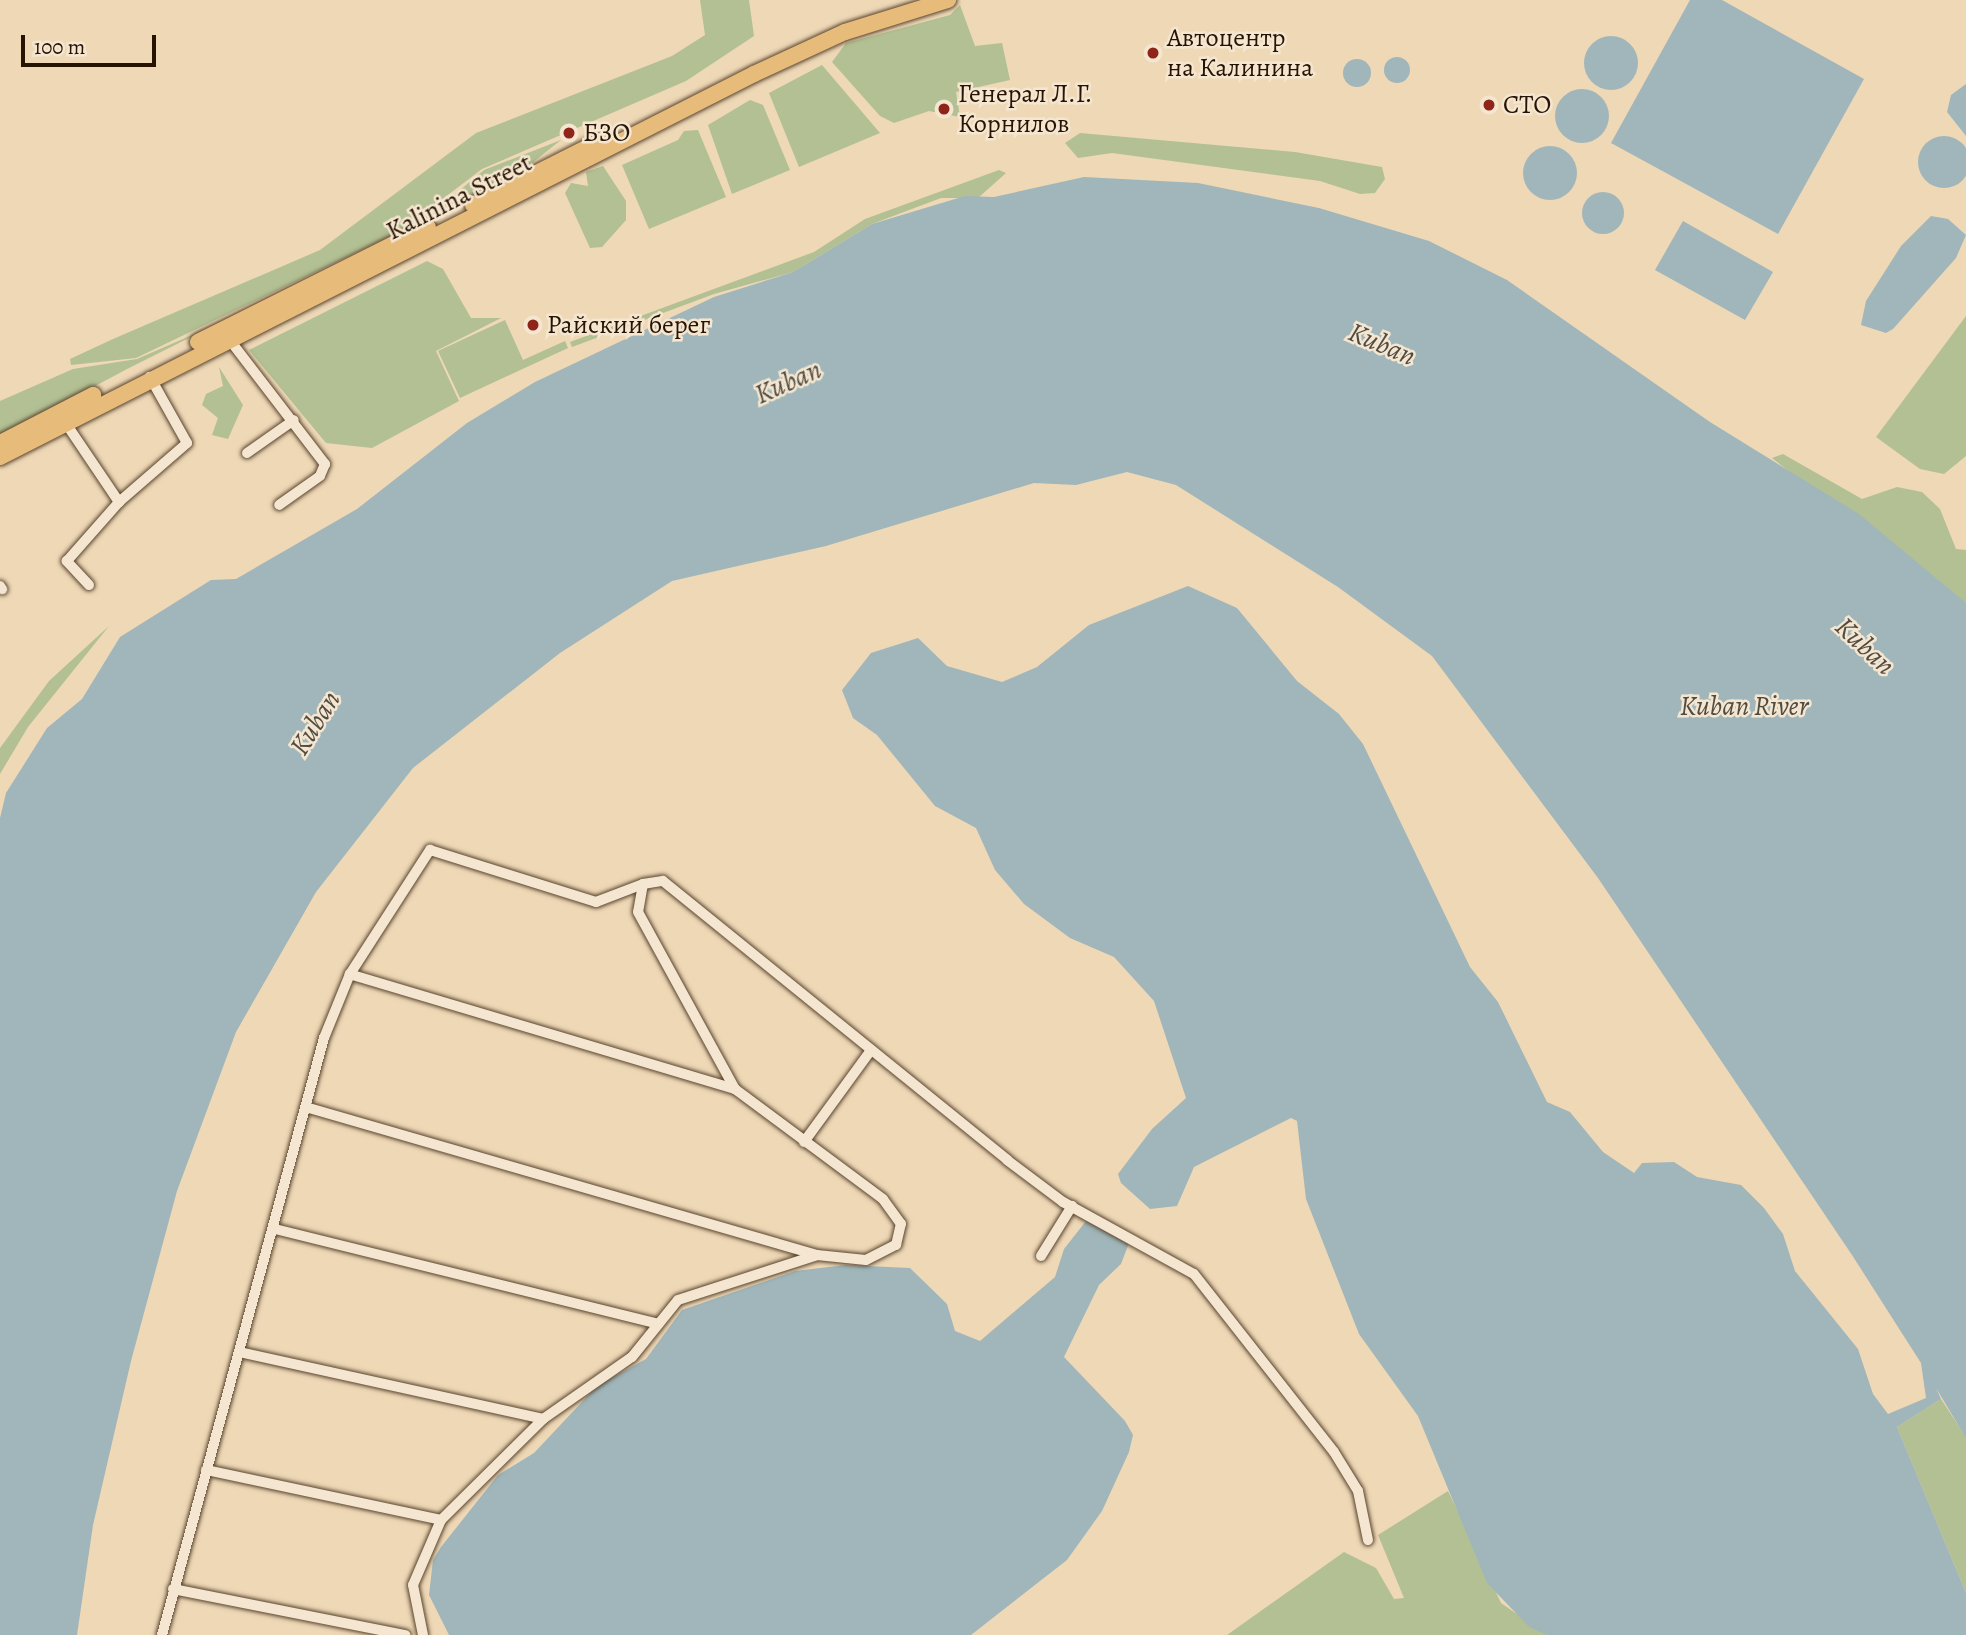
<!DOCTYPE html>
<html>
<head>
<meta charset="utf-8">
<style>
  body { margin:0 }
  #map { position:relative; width:1966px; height:1635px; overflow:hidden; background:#eed8b6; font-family:Alegreya,serif }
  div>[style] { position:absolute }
  .green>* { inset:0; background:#b2c093 }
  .water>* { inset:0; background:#a0b6ba }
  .round { border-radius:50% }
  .roads { filter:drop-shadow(0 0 2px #59442e) drop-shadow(0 0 2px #59442e) }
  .minor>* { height:10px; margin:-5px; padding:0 5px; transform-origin:5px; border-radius:5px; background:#f4e6d0 }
  .trunk>* { height:16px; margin:-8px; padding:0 8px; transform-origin:8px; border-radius:8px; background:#e7bc7b }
  .dots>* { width:19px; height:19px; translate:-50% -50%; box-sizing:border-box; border:4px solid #f4e6d0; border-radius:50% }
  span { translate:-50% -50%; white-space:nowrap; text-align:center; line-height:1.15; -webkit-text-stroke:5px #f4e6d0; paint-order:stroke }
  .poi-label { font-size:26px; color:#271301 }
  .left { translate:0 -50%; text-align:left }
  .street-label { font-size:26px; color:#271301 }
  .water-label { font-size:28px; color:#514c42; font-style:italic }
  .scale { position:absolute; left:21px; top:35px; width:135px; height:32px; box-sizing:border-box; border:4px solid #271301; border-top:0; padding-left:9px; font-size:21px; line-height:24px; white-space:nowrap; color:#271301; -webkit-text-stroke:5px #f4e6d0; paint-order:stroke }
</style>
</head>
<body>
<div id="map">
  <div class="green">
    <div style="clip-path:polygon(700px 0,749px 0,754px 36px,686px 81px,482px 169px,399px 232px,136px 358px,71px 365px,70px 359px,113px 339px,320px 250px,476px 133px,672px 56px,705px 35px)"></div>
    <div style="clip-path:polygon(960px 5px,975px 46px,1002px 43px,1010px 80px,956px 92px,960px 117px,929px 111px,894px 123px,880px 116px,832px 62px,846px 43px,950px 15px)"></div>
    <div style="clip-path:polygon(822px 65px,880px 133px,799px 167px,769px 93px)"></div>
    <div style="clip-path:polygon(750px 100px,763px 105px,790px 170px,732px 194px,708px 125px)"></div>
    <div style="clip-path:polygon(698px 130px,726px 197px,649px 229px,622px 165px,678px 140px,684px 131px)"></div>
    <div style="clip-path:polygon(1080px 133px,1295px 152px,1382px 167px,1385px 179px,1375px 193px,1360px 194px,1320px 181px,1112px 153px,1078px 158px,1065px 143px)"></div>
    <div style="clip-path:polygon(561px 140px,522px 171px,429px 216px,484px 170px)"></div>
    <div style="clip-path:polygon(603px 166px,626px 201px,626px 220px,602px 247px,590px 248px,565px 193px,571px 183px,588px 186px,586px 172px)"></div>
    <div style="clip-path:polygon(999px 170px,1006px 173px,978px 198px,941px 198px,872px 224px,793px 272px,714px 294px,572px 347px,570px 342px,814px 252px,865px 219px)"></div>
    <div style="clip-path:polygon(427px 261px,443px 269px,471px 318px,501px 318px,436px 351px,459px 401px,372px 448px,326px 443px,249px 350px)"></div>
    <div style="clip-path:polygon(1966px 316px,1966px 456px,1944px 474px,1920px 469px,1876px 437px)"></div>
    <div style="clip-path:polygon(505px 320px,523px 360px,565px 341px,568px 348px,460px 398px,438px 351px)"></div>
    <div style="clip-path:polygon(215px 325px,127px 369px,0 437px,0 401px,73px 369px,137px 359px)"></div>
    <div style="clip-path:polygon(219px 367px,243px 405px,228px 439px,212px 435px,218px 418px,202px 405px,206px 394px,223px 386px)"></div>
    <div style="clip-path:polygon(1783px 454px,1862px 499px,1897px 487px,1922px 492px,1940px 509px,1956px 549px,1966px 550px,1966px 608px,1772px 458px)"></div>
    <div style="clip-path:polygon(109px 626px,28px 727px,0 774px,0 748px,49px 681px)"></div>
    <div style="clip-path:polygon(1941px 1399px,1966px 1437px,1966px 1593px,1897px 1427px)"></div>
    <div style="clip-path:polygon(1448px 1491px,1501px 1603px,1547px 1635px,1227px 1635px,1344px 1552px,1376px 1568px,1394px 1599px,1404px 1598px,1378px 1535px)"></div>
  </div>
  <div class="water">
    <div style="clip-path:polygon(1690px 0,1722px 0,1864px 79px,1778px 234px,1611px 143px)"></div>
    <div class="round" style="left:1584px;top:36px;width:54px;height:54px"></div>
    <div class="round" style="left:1384px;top:57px;width:26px;height:26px"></div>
    <div class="round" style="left:1343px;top:59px;width:28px;height:28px"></div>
    <div style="clip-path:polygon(1966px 84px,1966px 136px,1947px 112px,1951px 95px)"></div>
    <div class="round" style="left:1555px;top:89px;width:54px;height:54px"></div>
    <div class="round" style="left:1918px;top:136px;width:52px;height:52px"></div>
    <div class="round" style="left:1523px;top:146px;width:54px;height:54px"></div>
    <div style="clip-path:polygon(1084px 177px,1198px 183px,1319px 208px,1429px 241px,1507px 280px,1710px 422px,1859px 514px,1966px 603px,1966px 1438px,1936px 1388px,1941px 1399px,1897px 1427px,1966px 1593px,1966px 1635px,1547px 1635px,1529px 1627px,1487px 1583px,1418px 1416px,1359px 1334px,1306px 1199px,1297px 1121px,1291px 1118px,1194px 1167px,1177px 1206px,1150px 1209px,1121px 1183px,1118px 1174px,1152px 1129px,1186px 1098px,1154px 1001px,1114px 957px,1070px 938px,1024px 904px,995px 870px,976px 828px,935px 806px,877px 735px,853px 718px,842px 690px,871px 653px,918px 638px,947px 666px,1002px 682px,1037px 667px,1089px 625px,1188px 586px,1237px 608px,1297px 681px,1339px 714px,1363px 744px,1470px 967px,1498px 1002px,1547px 1102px,1570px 1112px,1603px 1152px,1634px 1173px,1642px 1163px,1674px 1162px,1697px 1177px,1741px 1185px,1764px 1208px,1783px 1234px,1795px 1271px,1858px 1349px,1873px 1394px,1888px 1414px,1926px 1398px,1921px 1363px,1852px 1255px,1598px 878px,1432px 656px,1338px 587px,1176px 485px,1127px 472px,1076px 485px,1034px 483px,826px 546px,672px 581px,560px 653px,413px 768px,316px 892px,236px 1032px,177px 1191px,131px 1361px,93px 1525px,77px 1635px,0 1635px,0 818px,6px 793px,47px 728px,82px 699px,120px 637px,211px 580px,236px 579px,357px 509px,467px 423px,535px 382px,714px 297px,793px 272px,872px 224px,965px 196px,994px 197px)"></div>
    <div class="round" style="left:1582px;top:192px;width:42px;height:42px"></div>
    <div style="clip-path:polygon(1931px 216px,1948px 219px,1966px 235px,1956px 258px,1893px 329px,1886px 333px,1861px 325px,1866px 301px,1901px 246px)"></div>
    <div style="clip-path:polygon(1683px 221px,1773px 272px,1745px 320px,1655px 270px)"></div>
    <div style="clip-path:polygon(1086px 1221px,1129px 1243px,1121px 1264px,1099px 1285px,1064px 1357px,1125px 1421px,1133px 1435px,1129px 1452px,1102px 1511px,1067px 1560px,971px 1635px,449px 1635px,429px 1595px,433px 1560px,441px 1547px,498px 1475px,534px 1453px,597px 1386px,646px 1359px,682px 1310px,795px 1271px,846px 1265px,910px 1268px,947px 1304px,955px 1331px,980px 1341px,1055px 1277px,1064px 1249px)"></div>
  </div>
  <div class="roads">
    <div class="minor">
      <div style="left:229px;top:339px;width:158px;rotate:52.5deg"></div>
      <div style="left:325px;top:464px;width:13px;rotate:113deg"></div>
      <div style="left:320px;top:476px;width:50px;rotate:144.7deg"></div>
      <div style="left:65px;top:422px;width:97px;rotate:56deg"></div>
      <div style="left:247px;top:453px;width:57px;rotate:-35.1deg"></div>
      <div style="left:89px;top:585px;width:33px;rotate:-133deg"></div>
      <div style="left:67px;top:561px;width:79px;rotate:-48.6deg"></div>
      <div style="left:119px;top:502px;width:90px;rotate:-40.9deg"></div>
      <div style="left:187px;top:443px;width:76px;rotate:-119.3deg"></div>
      <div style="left:0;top:586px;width:4px;rotate:56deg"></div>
      <div style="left:643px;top:884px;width:28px;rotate:100deg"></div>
      <div style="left:638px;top:912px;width:202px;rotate:61.3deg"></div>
      <div style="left:735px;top:1089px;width:402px;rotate:-163.4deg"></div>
      <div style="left:350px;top:974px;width:148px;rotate:-57.2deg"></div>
      <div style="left:430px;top:850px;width:174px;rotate:17.4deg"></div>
      <div style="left:596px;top:902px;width:50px;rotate:-21deg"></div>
      <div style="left:643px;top:884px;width:20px;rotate:-9deg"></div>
      <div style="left:663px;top:881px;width:443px;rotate:39deg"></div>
      <div style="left:1007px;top:1160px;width:70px;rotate:36.9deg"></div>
      <div style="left:1063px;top:1202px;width:149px;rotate:28.8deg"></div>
      <div style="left:1194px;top:1274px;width:226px;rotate:51.8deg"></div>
      <div style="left:1334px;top:1452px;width:46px;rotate:58.4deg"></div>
      <div style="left:1358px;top:1491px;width:50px;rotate:78.5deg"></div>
      <div style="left:309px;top:1108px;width:529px;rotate:16.14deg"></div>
      <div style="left:804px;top:1142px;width:114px;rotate:-53.9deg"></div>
      <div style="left:275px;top:1229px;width:395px;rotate:13.9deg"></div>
      <div style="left:1041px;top:1256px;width:59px;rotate:-58.2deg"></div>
      <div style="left:239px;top:1352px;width:311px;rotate:12.4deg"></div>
      <div style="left:206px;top:1470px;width:240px;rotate:12deg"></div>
      <div style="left:173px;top:1589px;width:237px;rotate:11.2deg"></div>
      <div style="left:162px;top:1635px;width:619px;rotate:-74.82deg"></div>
      <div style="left:324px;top:1038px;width:69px;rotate:-67.9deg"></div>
      <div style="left:423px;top:1635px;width:51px;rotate:-101.3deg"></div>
      <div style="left:413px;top:1585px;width:71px;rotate:-66.7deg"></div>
      <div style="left:441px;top:1520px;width:144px;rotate:-44.7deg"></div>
      <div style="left:543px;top:1419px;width:108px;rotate:-34.9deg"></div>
      <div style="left:632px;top:1357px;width:73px;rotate:-51.1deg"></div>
      <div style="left:678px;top:1300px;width:146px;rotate:-17.9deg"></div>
      <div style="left:817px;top:1255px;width:49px;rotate:5.8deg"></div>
      <div style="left:866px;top:1260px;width:34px;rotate:-27deg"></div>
      <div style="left:896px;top:1245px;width:22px;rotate:-77deg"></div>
      <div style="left:901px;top:1224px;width:31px;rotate:-126deg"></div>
      <div style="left:883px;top:1199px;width:184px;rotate:-143.4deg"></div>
    </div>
    <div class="trunk">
      <div style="left:473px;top:205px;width:149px;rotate:-26.7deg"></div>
      <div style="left:198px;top:342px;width:257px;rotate:-26.6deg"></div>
      <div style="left:0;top:443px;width:105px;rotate:-27.3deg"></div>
      <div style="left:0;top:457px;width:846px;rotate:-26.93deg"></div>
      <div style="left:754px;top:74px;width:100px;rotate:-24.8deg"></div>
      <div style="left:845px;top:32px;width:108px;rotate:-17.3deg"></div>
    </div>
  </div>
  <div class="dots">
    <div style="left:1153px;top:53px;background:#8f2418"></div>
    <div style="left:1489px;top:105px;background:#8f2418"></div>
    <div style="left:944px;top:109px;background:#8f2418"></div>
    <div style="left:569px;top:133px;background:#8f2418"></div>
    <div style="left:533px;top:325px;background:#8f2418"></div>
  </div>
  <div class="poi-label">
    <span class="left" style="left:1167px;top:53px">Автоцентр<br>на Калинина</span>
    <span class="left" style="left:958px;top:109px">Генерал Л.Г.<br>Корнилов</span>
    <span class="left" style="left:1503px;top:105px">СТО</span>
    <span class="left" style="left:583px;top:133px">БЗО</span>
    <span class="left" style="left:547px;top:325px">Райский берег</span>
  </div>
  <div class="street-label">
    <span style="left:459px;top:197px;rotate:-27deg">Kalinina Street</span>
  </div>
  <div class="water-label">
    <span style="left:1382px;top:344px;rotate:23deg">Kuban</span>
    <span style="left:788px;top:382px;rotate:-24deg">Kuban</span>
    <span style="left:1865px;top:646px;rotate:43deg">Kuban</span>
    <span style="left:1744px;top:706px">Kuban River</span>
    <span style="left:315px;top:723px;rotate:-58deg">Kuban</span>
  </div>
  <div class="scale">100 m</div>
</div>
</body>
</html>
